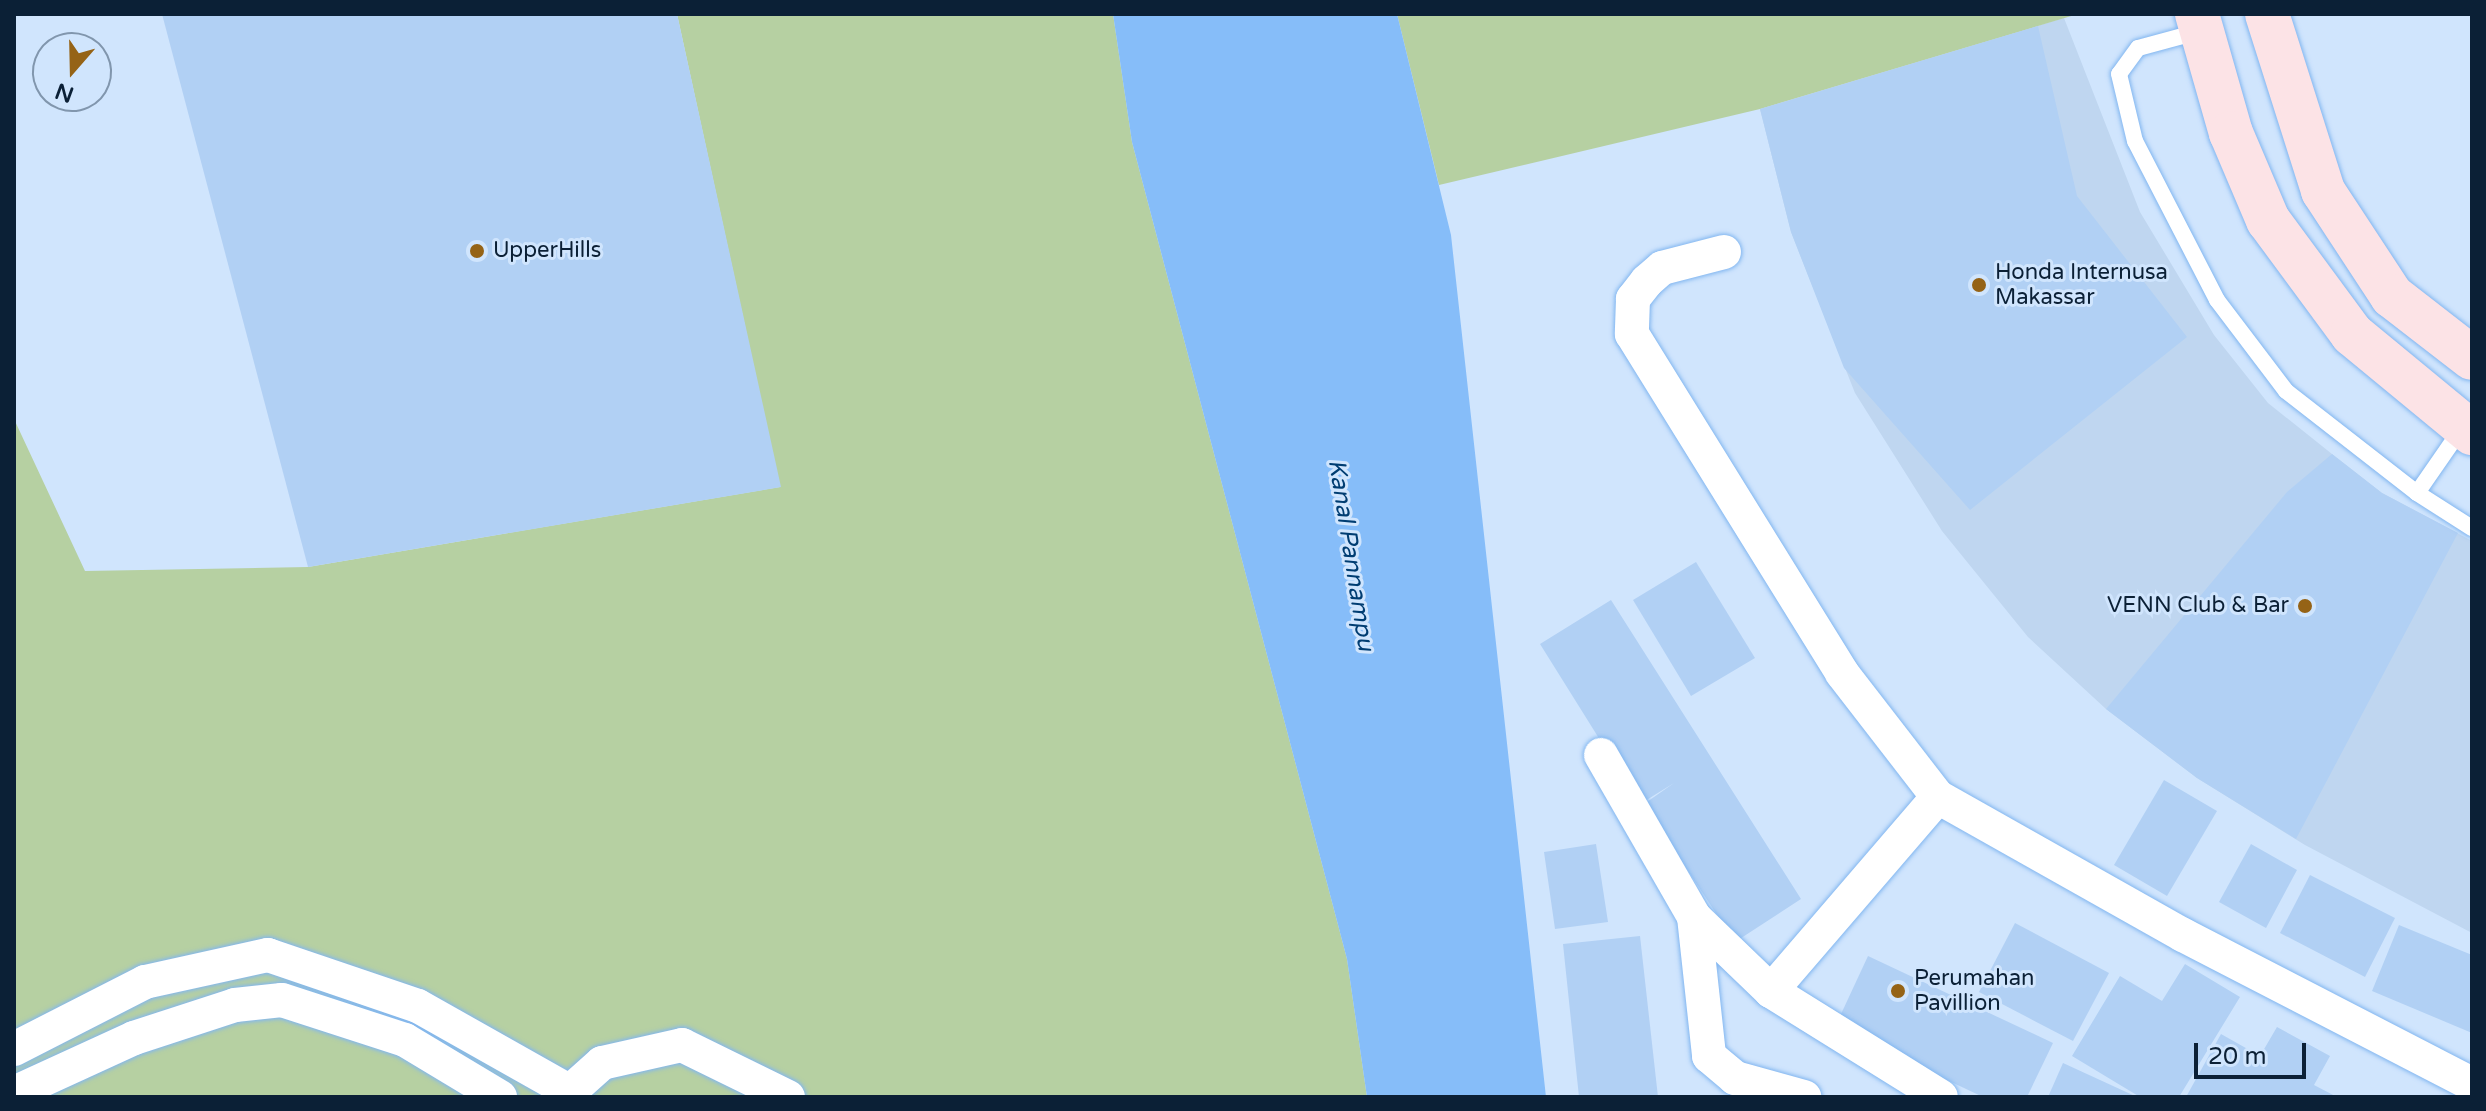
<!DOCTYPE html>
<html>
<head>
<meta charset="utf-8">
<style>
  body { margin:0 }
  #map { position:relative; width:2486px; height:1111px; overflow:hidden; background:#d0e5fd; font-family:"Varela Round",sans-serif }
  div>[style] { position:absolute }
  .built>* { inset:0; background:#bfd6f0 }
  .green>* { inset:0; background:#b6d0a2 }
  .water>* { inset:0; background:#86bdf9 }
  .building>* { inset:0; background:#b1d0f4 }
  .roads { filter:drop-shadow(0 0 2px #82b6f0) drop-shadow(0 0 2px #82b6f0) }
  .lane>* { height:16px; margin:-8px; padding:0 8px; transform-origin:8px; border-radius:8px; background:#fff }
  .street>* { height:34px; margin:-17px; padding:0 17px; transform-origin:17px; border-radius:17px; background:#fff }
  .secondary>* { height:44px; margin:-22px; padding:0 22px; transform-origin:22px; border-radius:22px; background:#fce3e6 }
  .dots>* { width:22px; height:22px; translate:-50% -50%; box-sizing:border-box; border:4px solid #d0e5fd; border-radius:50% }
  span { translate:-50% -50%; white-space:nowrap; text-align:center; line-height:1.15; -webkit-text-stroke:6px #d0e5fd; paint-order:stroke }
  .poi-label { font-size:22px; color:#0b2036 }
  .left { translate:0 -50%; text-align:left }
  .right { translate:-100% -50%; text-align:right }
  .water-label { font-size:24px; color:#003d72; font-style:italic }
  .frame { position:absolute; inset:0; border:16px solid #0b2036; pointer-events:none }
  .north { position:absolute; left:32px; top:32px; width:80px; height:80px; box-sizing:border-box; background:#d0e5fd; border:2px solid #8196ad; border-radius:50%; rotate:200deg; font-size:22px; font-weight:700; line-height:32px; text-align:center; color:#0b2036 }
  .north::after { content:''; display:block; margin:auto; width:28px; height:36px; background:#956316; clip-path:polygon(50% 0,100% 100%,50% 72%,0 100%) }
  .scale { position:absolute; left:2194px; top:1043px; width:112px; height:36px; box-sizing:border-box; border:4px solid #0b2036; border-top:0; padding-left:10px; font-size:24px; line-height:28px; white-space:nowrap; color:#0b2036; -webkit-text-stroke:6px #d0e5fd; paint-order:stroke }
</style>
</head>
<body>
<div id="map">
  <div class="built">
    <div style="clip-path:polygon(2064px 18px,2140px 212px,2214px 335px,2268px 403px,2332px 454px,2382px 493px,2472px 541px,2472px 933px,2305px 845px,2197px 778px,2106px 709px,2028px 637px,1942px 531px,1855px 393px,1791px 232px,1760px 109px)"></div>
  </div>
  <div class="green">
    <div style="clip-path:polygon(677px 14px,1113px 14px,1132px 142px,1347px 959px,1367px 1097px,14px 1097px,14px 419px,85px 571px,308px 567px,780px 487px)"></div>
    <div style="clip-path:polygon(1397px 14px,2078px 14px,1760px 109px,1439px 185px)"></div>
  </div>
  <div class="water">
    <div style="clip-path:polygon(1113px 14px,1397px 14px,1451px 235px,1546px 1097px,1367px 1097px,1347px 959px,1132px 142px)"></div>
  </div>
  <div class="building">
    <div style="clip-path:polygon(162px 14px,677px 14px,781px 487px,308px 567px)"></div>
    <div style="clip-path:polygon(2038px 26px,2077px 196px,2187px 337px,1970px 510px,1844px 368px,1791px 232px,1760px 109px)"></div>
    <div style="clip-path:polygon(2332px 454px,2382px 493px,2458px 533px,2296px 839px,2197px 778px,2106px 709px,2287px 492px)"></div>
    <div style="clip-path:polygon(1696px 562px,1755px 658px,1691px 696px,1633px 600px)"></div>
    <div style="clip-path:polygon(1611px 600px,1801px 899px,1735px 942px,1644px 804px,1674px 783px,1640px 804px,1540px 644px)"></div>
    <div style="clip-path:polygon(2164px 780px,2217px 811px,2167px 896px,2114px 865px)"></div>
    <div style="clip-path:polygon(1596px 844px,1608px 922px,1555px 929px,1544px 852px)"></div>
    <div style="clip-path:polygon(2251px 844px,2297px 870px,2266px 928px,2219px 902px)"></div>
    <div style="clip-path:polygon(2310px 875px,2395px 918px,2365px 977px,2280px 933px)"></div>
    <div style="clip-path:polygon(2015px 923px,2109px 973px,2073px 1041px,1979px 992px)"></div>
    <div style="clip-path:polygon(2399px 925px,2472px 955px,2472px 1033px,2372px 991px)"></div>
    <div style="clip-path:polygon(1640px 936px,1658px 1097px,1579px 1097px,1563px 944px)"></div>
    <div style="clip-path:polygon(1868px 956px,2053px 1043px,2027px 1097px,1983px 1097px,1835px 1027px)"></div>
    <div style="clip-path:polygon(2185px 964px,2240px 997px,2179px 1097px,2140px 1097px,2072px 1056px,2120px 976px,2162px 1001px)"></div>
    <div style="clip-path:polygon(2277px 1027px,2330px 1056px,2314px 1085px,2337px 1097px,2186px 1097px,2221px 1034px,2260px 1056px)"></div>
    <div style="clip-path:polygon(2063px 1063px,2137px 1097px,2048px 1097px)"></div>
  </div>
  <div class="roads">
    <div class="lane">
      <div style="left:2201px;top:31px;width:65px;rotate:164.9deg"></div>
      <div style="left:2138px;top:48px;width:32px;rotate:126deg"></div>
      <div style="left:2119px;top:74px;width:69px;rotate:76.6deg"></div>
      <div style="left:2135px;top:141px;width:179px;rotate:62.7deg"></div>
      <div style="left:2217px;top:300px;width:114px;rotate:52.8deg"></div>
      <div style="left:2286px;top:391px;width:166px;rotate:37.9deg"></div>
      <div style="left:2417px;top:493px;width:65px;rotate:32.5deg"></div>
      <div style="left:2417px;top:493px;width:79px;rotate:-55.3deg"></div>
    </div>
    <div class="street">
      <div style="left:1724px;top:252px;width:64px;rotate:165.5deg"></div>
      <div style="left:1662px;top:268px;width:20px;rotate:139deg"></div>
      <div style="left:1647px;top:281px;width:23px;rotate:128deg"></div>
      <div style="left:1633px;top:299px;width:35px;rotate:92deg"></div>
      <div style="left:1632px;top:334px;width:399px;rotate:58.2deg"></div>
      <div style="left:1842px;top:673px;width:157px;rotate:52.3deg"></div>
      <div style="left:1938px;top:797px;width:281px;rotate:29.4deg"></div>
      <div style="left:2183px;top:935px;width:325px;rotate:27.3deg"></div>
      <div style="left:1601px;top:755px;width:187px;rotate:60.1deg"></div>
      <div style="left:1694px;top:917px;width:107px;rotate:43.9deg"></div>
      <div style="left:1771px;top:991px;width:200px;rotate:31.9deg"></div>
      <div style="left:1694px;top:917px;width:140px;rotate:83.8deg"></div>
      <div style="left:1709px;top:1056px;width:34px;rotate:40deg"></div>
      <div style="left:1735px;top:1078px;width:72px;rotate:15.4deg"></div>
      <div style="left:1771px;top:991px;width:256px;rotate:-49.3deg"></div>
      <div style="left:14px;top:1049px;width:147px;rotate:-27.1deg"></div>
      <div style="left:145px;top:982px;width:126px;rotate:-12.4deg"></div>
      <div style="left:268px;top:955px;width:158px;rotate:18.8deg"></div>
      <div style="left:418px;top:1006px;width:171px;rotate:29.4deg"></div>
      <div style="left:14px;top:1093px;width:132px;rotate:-24.6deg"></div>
      <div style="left:134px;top:1038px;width:106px;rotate:-18.1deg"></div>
      <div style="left:235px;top:1005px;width:47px;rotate:-6.1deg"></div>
      <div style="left:282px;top:1000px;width:129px;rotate:18deg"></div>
      <div style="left:405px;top:1040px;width:111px;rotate:31deg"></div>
      <div style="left:564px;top:1097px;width:51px;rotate:-41.8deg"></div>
      <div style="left:602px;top:1063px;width:82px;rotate:-12.7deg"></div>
      <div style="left:682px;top:1045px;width:118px;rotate:26.1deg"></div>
    </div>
    <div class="secondary">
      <div style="left:2197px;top:14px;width:124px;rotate:74.1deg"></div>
      <div style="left:2231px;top:133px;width:95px;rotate:67deg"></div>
      <div style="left:2268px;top:220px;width:142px;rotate:53.6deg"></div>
      <div style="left:2352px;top:334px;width:156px;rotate:39.5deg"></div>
      <div style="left:2267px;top:14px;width:186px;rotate:72.4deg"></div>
      <div style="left:2323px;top:191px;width:126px;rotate:56.7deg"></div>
      <div style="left:2392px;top:296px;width:101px;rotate:37.8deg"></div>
    </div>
  </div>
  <div class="dots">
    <div style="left:477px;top:251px;background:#956316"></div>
    <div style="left:1979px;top:285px;background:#956316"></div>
    <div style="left:2305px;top:606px;background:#956316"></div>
    <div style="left:1898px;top:991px;background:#956316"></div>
  </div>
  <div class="poi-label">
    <span class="left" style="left:493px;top:251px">UpperHills</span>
    <span class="left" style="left:1995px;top:285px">Honda Internusa<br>Makassar</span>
    <span class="right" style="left:2289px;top:606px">VENN Club &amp; Bar</span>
    <span class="left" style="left:1914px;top:991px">Perumahan<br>Pavillion</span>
  </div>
  <div class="water-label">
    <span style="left:1351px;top:555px;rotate:81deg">Kanal Pannampu</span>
  </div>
  <div class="frame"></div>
  <div class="north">N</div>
  <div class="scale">20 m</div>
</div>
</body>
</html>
